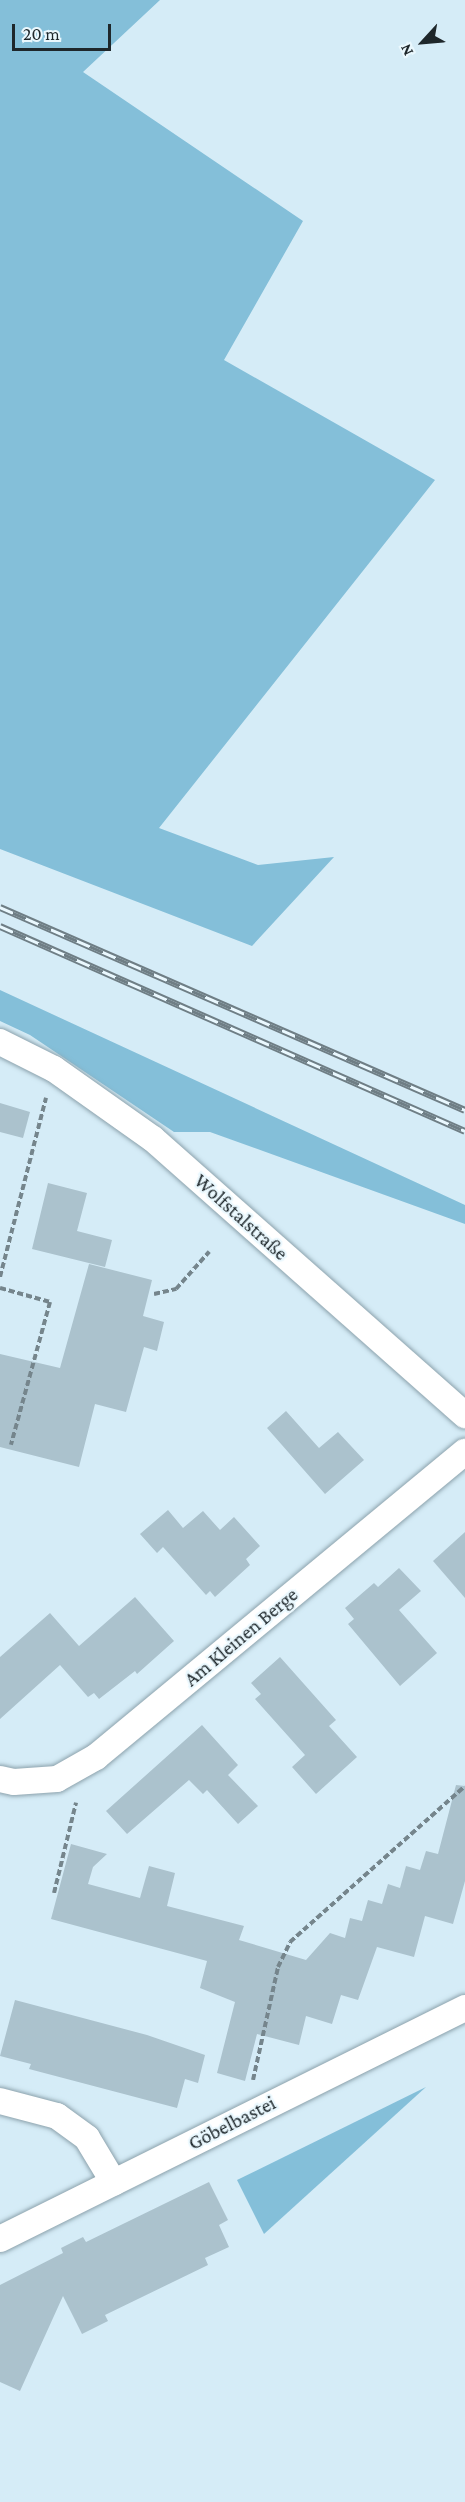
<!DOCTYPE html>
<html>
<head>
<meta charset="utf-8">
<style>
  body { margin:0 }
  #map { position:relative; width:465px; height:2502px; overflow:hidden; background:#d5ecf7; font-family:"Crimson Pro",serif }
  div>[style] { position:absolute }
  .green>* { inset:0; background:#84bfd9 }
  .building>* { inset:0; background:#abc2cd }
  .path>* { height:4px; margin-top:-2px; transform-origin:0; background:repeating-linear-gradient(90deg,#75858c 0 6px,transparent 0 9px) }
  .roads { filter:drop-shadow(0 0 2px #8ca2ac) drop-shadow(0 0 2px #8ca2ac) }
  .street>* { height:26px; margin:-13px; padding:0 13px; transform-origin:13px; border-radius:13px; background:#fff }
  .rail>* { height:7px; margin-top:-3.5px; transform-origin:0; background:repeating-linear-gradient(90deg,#eaf8fe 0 14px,#6f7e85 0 28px); box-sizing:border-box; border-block:2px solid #6f7e85 }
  span { translate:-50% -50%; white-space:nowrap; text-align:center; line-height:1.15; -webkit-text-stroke:4.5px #eaf8fe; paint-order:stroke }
  .street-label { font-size:20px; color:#1e272b }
  .north { position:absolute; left:393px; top:12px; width:60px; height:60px; -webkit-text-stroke:4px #eaf8fe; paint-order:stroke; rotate:244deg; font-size:16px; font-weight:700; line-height:24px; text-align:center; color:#1e272b }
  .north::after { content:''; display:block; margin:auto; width:21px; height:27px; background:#1e272b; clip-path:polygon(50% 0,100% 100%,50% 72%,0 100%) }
  .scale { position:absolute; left:12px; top:24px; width:99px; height:27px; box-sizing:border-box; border:3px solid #1e272b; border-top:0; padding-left:8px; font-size:18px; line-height:21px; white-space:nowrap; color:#1e272b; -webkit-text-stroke:4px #eaf8fe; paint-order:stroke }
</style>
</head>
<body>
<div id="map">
  <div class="green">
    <div style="clip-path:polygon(0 0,160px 0,83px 72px,303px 221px,224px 360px,435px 480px,159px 828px,258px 865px,334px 857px,252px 946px,0 849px)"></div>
    <div style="clip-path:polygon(0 990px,465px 1205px,465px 1224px,210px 1132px,174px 1132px,30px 1035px,0 1021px)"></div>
    <div style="clip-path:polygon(426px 2087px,264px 2234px,237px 2180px)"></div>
  </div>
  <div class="building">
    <div style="clip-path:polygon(0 1103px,30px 1112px,23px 1138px,0 1132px)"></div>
    <div style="clip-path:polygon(48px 1183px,87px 1193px,77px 1231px,112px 1240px,105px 1267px,32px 1249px)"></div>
    <div style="clip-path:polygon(89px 1264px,152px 1280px,143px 1316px,164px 1322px,157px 1351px,144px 1347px,126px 1412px,95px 1404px,79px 1467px,0 1447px,0 1354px,60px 1368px)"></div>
    <div style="clip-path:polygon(286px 1411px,319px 1448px,338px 1432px,364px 1460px,325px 1494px,267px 1428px)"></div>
    <div style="clip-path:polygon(168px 1510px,183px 1528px,203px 1511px,220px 1530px,234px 1517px,260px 1546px,246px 1559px,250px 1565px,215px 1597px,210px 1591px,206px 1595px,163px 1547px,157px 1553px,140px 1534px)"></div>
    <div style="clip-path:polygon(465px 1532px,465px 1598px,433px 1561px)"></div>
    <div style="clip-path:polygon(399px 1568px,421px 1591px,399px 1610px,437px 1653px,400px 1686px,348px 1624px,354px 1619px,345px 1608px,374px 1583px,378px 1587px)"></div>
    <div style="clip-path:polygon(135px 1597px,174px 1641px,137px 1674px,135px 1671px,99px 1699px,94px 1693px,88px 1697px,60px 1665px,0 1719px,0 1657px,50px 1613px,79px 1646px)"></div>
    <div style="clip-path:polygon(280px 1657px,336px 1720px,329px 1726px,357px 1757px,316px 1794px,292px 1767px,305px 1755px,255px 1699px,261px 1694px,251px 1683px)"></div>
    <div style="clip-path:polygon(202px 1725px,238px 1765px,228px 1775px,258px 1806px,238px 1824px,207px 1790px,203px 1794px,189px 1780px,127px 1834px,106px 1811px)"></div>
    <div style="clip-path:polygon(456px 1785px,465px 1786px,465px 1881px,453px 1924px,425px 1916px,414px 1957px,377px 1947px,358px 2000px,341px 1995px,332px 2024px,306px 2016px,299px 2045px,257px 2034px,245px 2081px,217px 2073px,235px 2002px,200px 1988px,207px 1961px,51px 1919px,71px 1844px,107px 1854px,93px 1867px,88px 1884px,140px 1898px,149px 1866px,175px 1873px,167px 1906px,244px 1926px,239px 1940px,306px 1960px,330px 1933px,345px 1938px,350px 1918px,362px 1921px,368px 1900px,382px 1904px,388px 1884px,400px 1888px,406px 1866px,420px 1870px,426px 1851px,438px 1854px)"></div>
    <div style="clip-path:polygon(15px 2000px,147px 2035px,205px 2055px,198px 2083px,185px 2079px,177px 2108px,29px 2069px,31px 2064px,0 2056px)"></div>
    <div style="clip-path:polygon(209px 2182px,228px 2220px,219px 2225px,229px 2247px,205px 2258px,208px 2265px,105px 2315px,108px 2321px,82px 2334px,63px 2296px,20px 2391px,0 2382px,0 2285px,63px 2253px,61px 2248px,83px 2237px,86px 2242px)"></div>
  </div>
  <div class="path">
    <div style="left:0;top:1277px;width:185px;rotate:-75.6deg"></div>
    <div style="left:0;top:1288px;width:52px;rotate:15.6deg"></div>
    <div style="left:50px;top:1302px;width:148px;rotate:105.3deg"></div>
    <div style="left:154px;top:1294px;width:23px;rotate:-13deg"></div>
    <div style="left:176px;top:1289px;width:50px;rotate:-48.3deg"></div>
    <div style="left:54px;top:1893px;width:93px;rotate:-76.3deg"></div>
    <div style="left:253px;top:2080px;width:116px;rotate:-77.5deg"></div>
    <div style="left:278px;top:1967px;width:28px;rotate:-64deg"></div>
    <div style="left:290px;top:1942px;width:234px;rotate:-41.7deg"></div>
  </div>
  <div class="roads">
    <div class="street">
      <div style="left:0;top:1042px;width:60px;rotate:26.6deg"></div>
      <div style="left:54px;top:1069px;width:121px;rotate:35.3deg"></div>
      <div style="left:153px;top:1139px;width:417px;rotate:41.5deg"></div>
      <div style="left:0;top:1779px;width:14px;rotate:12deg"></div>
      <div style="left:14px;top:1782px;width:43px;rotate:-4deg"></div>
      <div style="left:57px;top:1779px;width:45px;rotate:-29.4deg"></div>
      <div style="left:96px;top:1757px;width:479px;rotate:-39.6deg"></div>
      <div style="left:0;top:2101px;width:59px;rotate:14.7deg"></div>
      <div style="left:57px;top:2116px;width:37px;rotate:36deg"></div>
      <div style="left:87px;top:2138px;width:52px;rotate:59deg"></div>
      <div style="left:0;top:2239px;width:519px;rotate:-26.42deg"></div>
    </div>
  </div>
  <div class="rail">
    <div style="left:0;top:907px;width:507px;rotate:23.58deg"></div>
    <div style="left:0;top:926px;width:508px;rotate:23.79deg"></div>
  </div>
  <div class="street-label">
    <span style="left:241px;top:1217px;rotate:42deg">Wolfstalstraße</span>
    <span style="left:241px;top:1637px;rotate:-40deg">Am Kleinen Berge</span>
    <span style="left:232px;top:2123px;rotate:-27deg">Göbelbastei</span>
  </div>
  <div class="north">N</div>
  <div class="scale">20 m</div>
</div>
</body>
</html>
